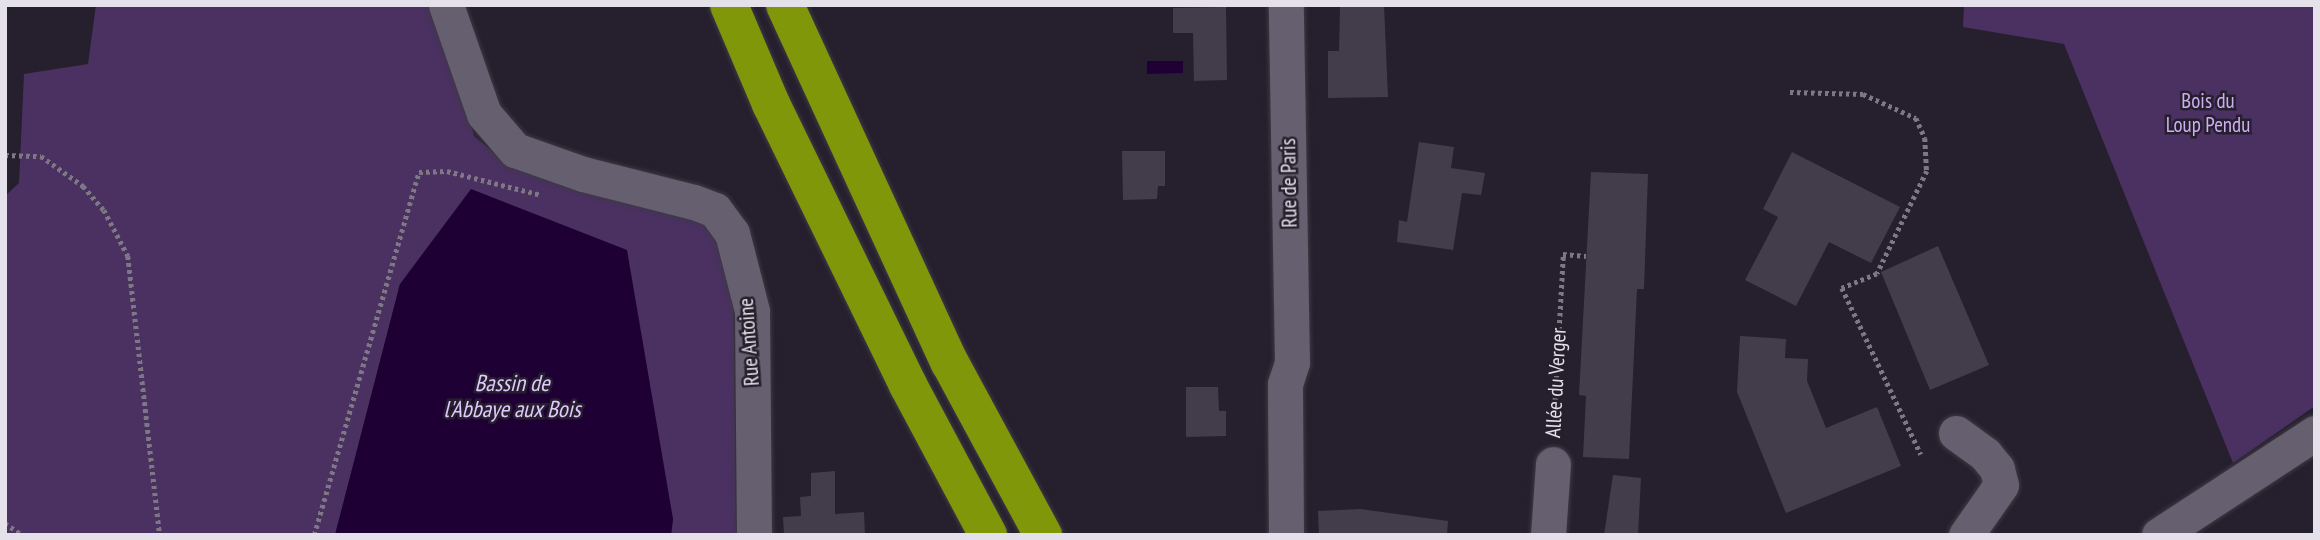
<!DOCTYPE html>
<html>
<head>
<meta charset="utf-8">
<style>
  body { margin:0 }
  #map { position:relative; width:2320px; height:540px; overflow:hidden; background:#261f2d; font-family:"PT Sans Narrow",sans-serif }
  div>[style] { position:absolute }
  .green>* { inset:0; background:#4a3162 }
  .water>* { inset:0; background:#1e0034 }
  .building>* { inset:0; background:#433d4b }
  .path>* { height:4.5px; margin-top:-2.25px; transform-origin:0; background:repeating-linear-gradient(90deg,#7d7883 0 3.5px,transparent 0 7px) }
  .roads { filter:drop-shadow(0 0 2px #3e3944) drop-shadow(0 0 2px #3e3944) }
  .minor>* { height:35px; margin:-17.5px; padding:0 17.5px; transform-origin:17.5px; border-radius:17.5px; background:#665f6f }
  .highway>* { height:38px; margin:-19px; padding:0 19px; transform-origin:19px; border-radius:19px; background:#80970a }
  span { translate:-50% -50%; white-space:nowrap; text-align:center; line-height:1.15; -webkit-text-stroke:5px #261f2d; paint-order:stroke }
  .park-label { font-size:21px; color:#cfadf5 }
  .street-label { font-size:21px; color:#e5e1ea }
  .water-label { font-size:23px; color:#e1c8ff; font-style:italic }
  .frame { position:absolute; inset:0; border:7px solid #e5e1ea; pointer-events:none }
</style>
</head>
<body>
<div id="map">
  <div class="green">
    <div style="clip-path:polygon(96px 5px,437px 5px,474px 136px,493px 152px,707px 220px,733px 254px,736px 535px,671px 535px,673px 519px,400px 284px,335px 535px,5px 535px,5px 196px,19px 183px,24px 74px,88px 64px)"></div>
    <div style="clip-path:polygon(1964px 5px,2315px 5px,2315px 406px,2233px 463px,2064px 44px,1963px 27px)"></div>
  </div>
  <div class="water">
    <div style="clip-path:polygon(1147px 61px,1183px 61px,1183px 73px,1147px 74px)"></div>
    <div style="clip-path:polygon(471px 189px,627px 250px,673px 519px,671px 535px,335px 535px,400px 284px)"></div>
  </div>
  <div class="building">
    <div style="clip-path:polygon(1384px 5px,1388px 97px,1328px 98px,1328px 51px,1339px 51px,1340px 6px)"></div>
    <div style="clip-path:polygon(1226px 7px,1227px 80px,1194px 81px,1193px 33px,1173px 33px,1173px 8px)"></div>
    <div style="clip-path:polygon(1419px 142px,1454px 147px,1451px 168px,1485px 173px,1481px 195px,1462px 193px,1453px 250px,1397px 242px,1399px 220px,1407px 222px)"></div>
    <div style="clip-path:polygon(1122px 151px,1165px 151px,1165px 186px,1158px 186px,1157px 199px,1123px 200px)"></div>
    <div style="clip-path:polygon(1792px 152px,1900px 207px,1871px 263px,1829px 242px,1796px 306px,1745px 280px,1778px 217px,1763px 209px)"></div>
    <div style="clip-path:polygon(1591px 172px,1648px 174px,1644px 289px,1637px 289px,1629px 459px,1583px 457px,1586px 396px,1579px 395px)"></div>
    <div style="clip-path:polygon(1938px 246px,1989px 365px,1930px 390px,1881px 272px)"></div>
    <div style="clip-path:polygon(1740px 336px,1786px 339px,1785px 358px,1808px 359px,1807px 381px,1826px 428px,1877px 407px,1901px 466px,1786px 513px,1737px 392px)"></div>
    <div style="clip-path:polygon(1186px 387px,1218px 387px,1219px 411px,1226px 411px,1226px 436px,1186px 437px)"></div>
    <div style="clip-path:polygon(835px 471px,835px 514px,864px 512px,865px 535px,784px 535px,783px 517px,801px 516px,800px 497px,811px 496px,811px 473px)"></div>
    <div style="clip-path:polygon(1613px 475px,1641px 478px,1638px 535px,1604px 535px)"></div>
    <div style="clip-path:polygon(1360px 509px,1448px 521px,1447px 535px,1319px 535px,1318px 511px)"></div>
  </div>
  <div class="path">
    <div style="left:1790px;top:92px;width:73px;rotate:1.6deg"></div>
    <div style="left:1863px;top:94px;width:58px;rotate:24.4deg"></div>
    <div style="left:1916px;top:118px;width:22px;rotate:66deg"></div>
    <div style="left:1925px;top:138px;width:33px;rotate:87deg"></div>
    <div style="left:1927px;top:171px;width:114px;rotate:115.9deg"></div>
    <div style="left:1877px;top:274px;width:38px;rotate:158deg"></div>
    <div style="left:1842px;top:288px;width:184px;rotate:64.6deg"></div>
    <div style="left:5px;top:155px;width:36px;rotate:2deg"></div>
    <div style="left:41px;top:156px;width:52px;rotate:35.5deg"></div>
    <div style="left:83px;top:186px;width:32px;rotate:49deg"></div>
    <div style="left:104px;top:210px;width:52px;rotate:62.4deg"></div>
    <div style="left:128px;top:256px;width:281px;rotate:83.5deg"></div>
    <div style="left:1553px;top:435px;width:181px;rotate:-86.8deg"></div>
    <div style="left:1563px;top:254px;width:23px;rotate:5deg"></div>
    <div style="left:5px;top:523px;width:21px;rotate:35deg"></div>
    <div style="left:314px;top:535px;width:378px;rotate:-73.9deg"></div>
    <div style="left:419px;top:172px;width:28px;rotate:-2deg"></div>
    <div style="left:447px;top:171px;width:97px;rotate:14.3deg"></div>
  </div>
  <div class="roads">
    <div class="minor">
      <div style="left:446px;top:5px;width:115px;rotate:70.8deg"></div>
      <div style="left:484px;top:114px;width:48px;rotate:49.3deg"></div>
      <div style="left:515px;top:150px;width:72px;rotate:19.4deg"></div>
      <div style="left:583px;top:174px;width:114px;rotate:14.2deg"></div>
      <div style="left:694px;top:202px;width:22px;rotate:21deg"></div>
      <div style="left:715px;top:210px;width:29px;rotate:54deg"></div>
      <div style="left:732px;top:233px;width:81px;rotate:75.6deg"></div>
      <div style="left:752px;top:311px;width:224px;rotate:89.5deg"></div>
      <div style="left:1956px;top:433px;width:36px;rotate:36deg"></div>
      <div style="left:1985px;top:454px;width:19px;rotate:51deg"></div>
      <div style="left:1997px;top:469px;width:16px;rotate:76deg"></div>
      <div style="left:2001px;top:485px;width:61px;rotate:125deg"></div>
      <div style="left:1286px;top:535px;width:151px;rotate:-90.4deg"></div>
      <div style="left:1285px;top:384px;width:23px;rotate:-72deg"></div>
      <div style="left:1292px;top:362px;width:357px;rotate:-91deg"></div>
      <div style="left:1548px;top:535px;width:71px;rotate:-86deg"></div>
      <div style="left:2159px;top:535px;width:186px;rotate:-33.2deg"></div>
    </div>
    <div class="highway">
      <div style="left:729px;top:5px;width:108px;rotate:67deg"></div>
      <div style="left:771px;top:104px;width:313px;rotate:64deg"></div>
      <div style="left:908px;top:385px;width:170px;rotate:61.9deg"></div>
      <div style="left:785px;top:5px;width:394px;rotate:65.3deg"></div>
      <div style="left:950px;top:363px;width:196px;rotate:61.6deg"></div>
    </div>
  </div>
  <div class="park-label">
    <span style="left:2208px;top:113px">Bois du<br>Loup Pendu</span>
  </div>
  <div class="street-label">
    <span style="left:1289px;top:183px;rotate:-91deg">Rue de Paris</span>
    <span style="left:749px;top:342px;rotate:-94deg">Rue Antoine</span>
    <span style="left:1556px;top:383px;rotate:-87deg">Allée du Verger</span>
  </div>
  <div class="water-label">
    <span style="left:512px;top:396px">Bassin de<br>l'Abbaye aux Bois</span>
  </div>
  <div class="frame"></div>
</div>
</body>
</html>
